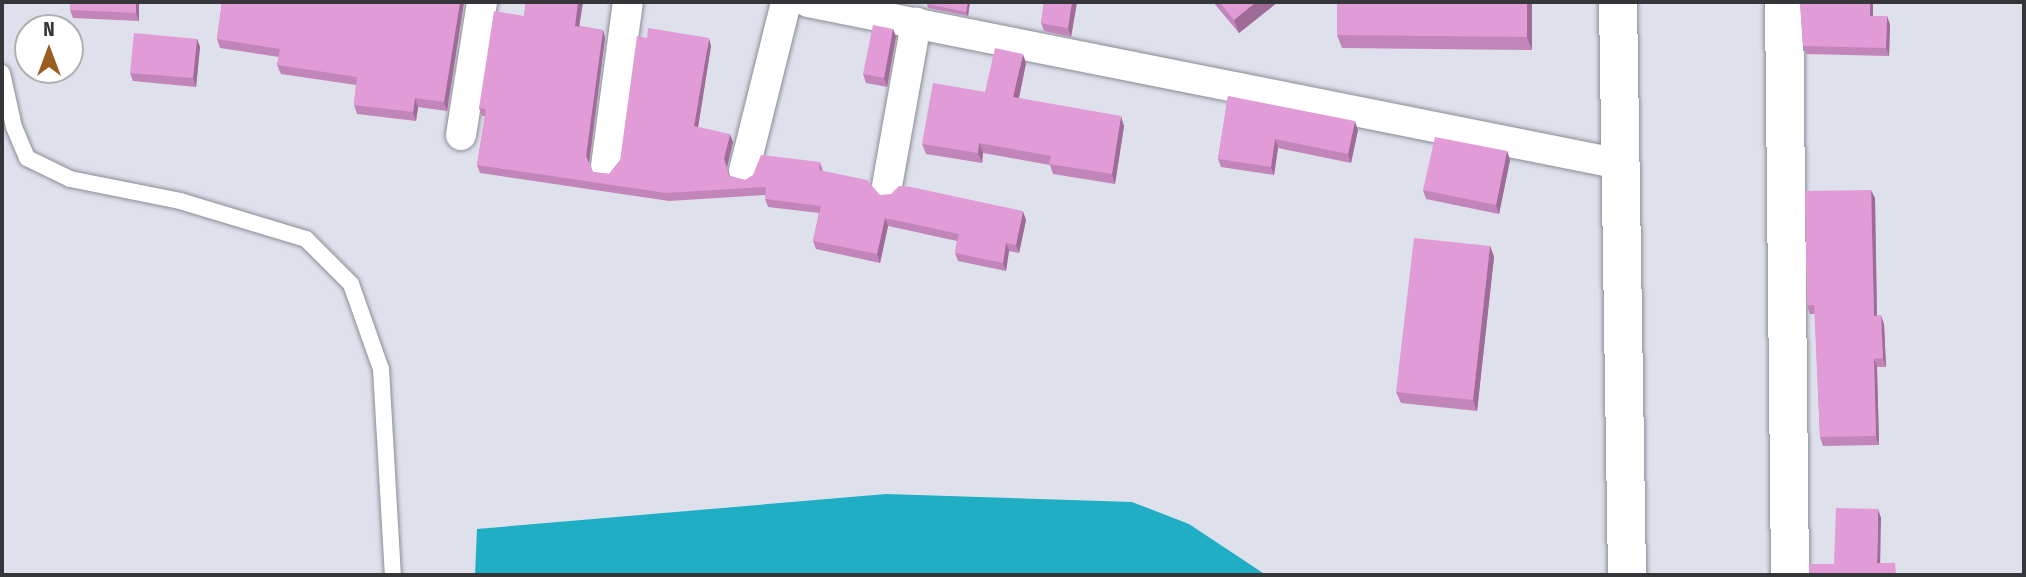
<!DOCTYPE html>
<html>
<head>
<meta charset="utf-8">
<style>
  body { margin:0 }
  #map { position:relative; width:2026px; height:577px; overflow:hidden; background:#dee1ec; font-family:"Fira Sans Condensed",sans-serif }
  div>[style] { position:absolute }
  .water>* { inset:0; background:#1faec4 }
  .roads { filter:drop-shadow(0 0 2px #8a8c96) drop-shadow(0 0 2px #8a8c96) }
  .service>* { height:16px; margin:-8px; padding:0 8px; transform-origin:8px; border-radius:8px; background:#fff }
  .minor>* { height:30px; margin:-15px; padding:0 15px; transform-origin:15px; border-radius:15px; background:#fff }
  .primary>* { height:38px; margin:-19px; padding:0 19px; transform-origin:19px; border-radius:19px; background:#fff }
  .wall>* { inset:0; background:#c285b9 }
  .shaded-wall>* { inset:0; background:#9e6c96 }
  .building>* { inset:0; background:#e19bd7 }
  span { translate:-50% -50%; white-space:nowrap; text-align:center; line-height:1.15; -webkit-text-stroke:6px #fff; paint-order:stroke }
  .frame { position:absolute; inset:0; border:4px solid #35363a; pointer-events:none }
  .north { position:absolute; left:14px; top:14px; width:70px; height:70px; box-sizing:border-box; background:#fff; border:2px solid #aeafb0; border-radius:50%; rotate:0deg; font-size:19px; font-weight:700; line-height:28px; text-align:center; color:#35363a }
  .north::after { content:''; display:block; margin:auto; width:24px; height:32px; background:#9b5d22; clip-path:polygon(50% 0,100% 100%,50% 72%,0 100%) }
</style>
</head>
<body>
<div id="map">
  <div class="water">
    <div style="clip-path:polygon(886px 494px,1132px 502px,1189px 524px,1266px 575px,475px 575px,477px 529px)"></div>
  </div>
  <div class="roads">
    <div class="service">
      <div style="left:2px;top:73px;width:55px;rotate:77.5deg"></div>
      <div style="left:14px;top:127px;width:34px;rotate:67deg"></div>
      <div style="left:27px;top:158px;width:48px;rotate:26deg"></div>
      <div style="left:70px;top:179px;width:112px;rotate:11.3deg"></div>
      <div style="left:180px;top:201px;width:132px;rotate:16.8deg"></div>
      <div style="left:306px;top:239px;width:64px;rotate:45deg"></div>
      <div style="left:351px;top:284px;width:90px;rotate:70.6deg"></div>
      <div style="left:381px;top:369px;width:206px;rotate:86.7deg"></div>
    </div>
    <div class="minor">
      <div style="left:808px;top:2px;width:828px;rotate:11.28deg"></div>
      <div style="left:461px;top:135px;width:135px;rotate:-81deg"></div>
      <div style="left:606px;top:166px;width:165px;rotate:-82.4deg"></div>
      <div style="left:744px;top:171px;width:174px;rotate:-76deg"></div>
      <div style="left:887px;top:186px;width:166px;rotate:-79.9deg"></div>
    </div>
    <div class="primary">
      <div style="left:1618px;top:2px;width:573px;rotate:89.1deg"></div>
      <div style="left:1784px;top:2px;width:573px;rotate:89.4deg"></div>
    </div>
  </div>
  <div class="wall">
    <div style="clip-path:polygon(71px 2px,139px 2px,139px 21px,73px 18px,70px 10px)"></div>
    <div style="clip-path:polygon(222px 2px,464px 2px,447px 111px,418px 107px,416px 121px,357px 114px,354px 105px,356px 85px,281px 74px,277px 65px,279px 57px,220px 48px,217px 39px)"></div>
    <div style="clip-path:polygon(526px 2px,583px 2px,579px 26px,603px 30px,605px 38px,589px 163px,593px 172px,609px 174px,711px 46px,698px 127px,733px 142px,727px 167px,730px 176px,745px 180px,820px 162px,823px 171px,880px 195px,1026px 220px,1019px 253px,1009px 251px,1006px 271px,958px 261px,955px 253px,957px 241px,888px 226px,880px 263px,816px 249px,813px 241px,819px 213px,768px 207px,765px 199px,765px 195px,669px 201px,480px 173px,477px 165px,485px 116px,482px 116px,479px 108px,524px 16px)"></div>
    <div style="clip-path:polygon(970px 2px,968px 16px,928px 8px,927px 4px)"></div>
    <div style="clip-path:polygon(1044px 2px,1077px 2px,1071px 37px,1044px 31px,1041px 23px)"></div>
    <div style="clip-path:polygon(1213px 2px,1278px 2px,1239px 33px)"></div>
    <div style="clip-path:polygon(1532px 2px,1532px 50px,1342px 48px,1337px 35px)"></div>
    <div style="clip-path:polygon(1800px 2px,1873px 2px,1873px 16px,1890px 24px,1889px 56px,1806px 54px,1803px 46px)"></div>
    <div style="clip-path:polygon(893px 29px,896px 37px,887px 87px,866px 83px,863px 74px)"></div>
    <div style="clip-path:polygon(197px 39px,200px 47px,196px 87px,133px 81px,130px 73px)"></div>
    <div style="clip-path:polygon(1026px 63px,1019px 98px,1124px 126px,1115px 184px,1053px 174px,1050px 165px,983px 153px,982px 163px,926px 154px,922px 144px,985px 92px)"></div>
    <div style="clip-path:polygon(1228px 96px,1358px 130px,1351px 163px,1278px 148px,1274px 175px,1221px 167px,1218px 159px)"></div>
    <div style="clip-path:polygon(1507px 151px,1510px 160px,1499px 214px,1426px 199px,1423px 190px)"></div>
    <div style="clip-path:polygon(1875px 198px,1877px 315px,1884px 324px,1886px 367px,1877px 367px,1879px 445px,1823px 446px,1820px 437px,1815px 314px,1810px 314px,1807px 305px)"></div>
    <div style="clip-path:polygon(1490px 246px,1494px 257px,1477px 411px,1401px 403px,1396px 392px)"></div>
  </div>
  <div class="shaded-wall">
    <div style="clip-path:polygon(136px 2px,139px 2px,139px 21px,136px 13px)"></div>
    <div style="clip-path:polygon(460px 2px,464px 2px,447px 111px,444px 102px)"></div>
    <div style="clip-path:polygon(578px 2px,583px 2px,578px 34px,575px 26px)"></div>
    <div style="clip-path:polygon(968px 2px,970px 2px,968px 16px,966px 12px)"></div>
    <div style="clip-path:polygon(1072px 2px,1077px 2px,1071px 37px,1068px 28px)"></div>
    <div style="clip-path:polygon(1256px 2px,1278px 2px,1239px 33px,1234px 20px)"></div>
    <div style="clip-path:polygon(1527px 2px,1532px 2px,1532px 50px,1527px 37px)"></div>
    <div style="clip-path:polygon(1870px 2px,1873px 2px,1873px 24px,1870px 16px)"></div>
    <div style="clip-path:polygon(1887px 16px,1890px 24px,1889px 56px,1886px 48px)"></div>
    <div style="clip-path:polygon(893px 29px,896px 37px,887px 87px,884px 78px)"></div>
    <div style="clip-path:polygon(603px 30px,605px 38px,589px 164px,586px 156px)"></div>
    <div style="clip-path:polygon(709px 38px,711px 46px,697px 134px,694px 126px)"></div>
    <div style="clip-path:polygon(197px 39px,200px 47px,196px 87px,193px 78px)"></div>
    <div style="clip-path:polygon(1023px 54px,1026px 63px,1017px 107px,1013px 97px)"></div>
    <div style="clip-path:polygon(415px 98px,418px 107px,416px 121px,413px 112px)"></div>
    <div style="clip-path:polygon(1121px 116px,1124px 126px,1115px 184px,1112px 174px)"></div>
    <div style="clip-path:polygon(1355px 121px,1358px 130px,1351px 163px,1348px 154px)"></div>
    <div style="clip-path:polygon(730px 134px,733px 142px,727px 167px,724px 159px)"></div>
    <div style="clip-path:polygon(1275px 139px,1278px 148px,1274px 175px,1271px 167px)"></div>
    <div style="clip-path:polygon(979px 143px,983px 153px,982px 163px,978px 153px)"></div>
    <div style="clip-path:polygon(1507px 151px,1510px 160px,1499px 214px,1496px 205px)"></div>
    <div style="clip-path:polygon(1871px 190px,1875px 198px,1877px 324px,1874px 316px)"></div>
    <div style="clip-path:polygon(1023px 211px,1026px 220px,1019px 253px,1016px 245px)"></div>
    <div style="clip-path:polygon(885px 218px,888px 226px,880px 263px,877px 254px)"></div>
    <div style="clip-path:polygon(1006px 243px,1009px 251px,1006px 271px,1003px 263px)"></div>
    <div style="clip-path:polygon(1490px 246px,1494px 257px,1477px 411px,1473px 400px)"></div>
    <div style="clip-path:polygon(1881px 315px,1884px 324px,1886px 367px,1883px 358px)"></div>
    <div style="clip-path:polygon(1874px 359px,1877px 367px,1879px 445px,1876px 436px)"></div>
    <div style="clip-path:polygon(1878px 509px,1881px 518px,1880px 572px,1877px 563px)"></div>
  </div>
  <div class="building">
    <div style="clip-path:polygon(71px 2px,136px 2px,136px 13px,70px 10px)"></div>
    <div style="clip-path:polygon(222px 2px,460px 2px,444px 102px,415px 98px,413px 112px,354px 105px,357px 77px,277px 65px,280px 49px,217px 39px)"></div>
    <div style="clip-path:polygon(526px 2px,578px 2px,575px 26px,603px 30px,586px 156px,593px 172px,609px 174px,620px 161px,637px 36px,647px 38px,648px 28px,709px 38px,694px 126px,730px 134px,724px 159px,729px 176px,745px 180px,753px 175px,761px 155px,820px 162px,819px 170px,867px 180px,880px 195px,891px 194px,899px 186px,911px 187px,1023px 211px,1016px 245px,1006px 243px,1003px 263px,955px 253px,959px 234px,885px 218px,877px 254px,813px 241px,821px 206px,765px 199px,766px 187px,666px 193px,477px 165px,486px 109px,479px 108px,494px 11px,524px 16px)"></div>
    <div style="clip-path:polygon(927px 2px,968px 2px,966px 12px,927px 4px)"></div>
    <div style="clip-path:polygon(1044px 2px,1072px 2px,1068px 28px,1041px 23px)"></div>
    <div style="clip-path:polygon(1219px 2px,1256px 2px,1234px 20px)"></div>
    <div style="clip-path:polygon(1337px 2px,1527px 2px,1527px 37px,1337px 35px)"></div>
    <div style="clip-path:polygon(1800px 2px,1870px 2px,1870px 16px,1887px 16px,1886px 48px,1803px 46px)"></div>
    <div style="clip-path:polygon(873px 25px,893px 29px,884px 78px,863px 74px)"></div>
    <div style="clip-path:polygon(134px 33px,197px 39px,193px 78px,130px 73px)"></div>
    <div style="clip-path:polygon(995px 48px,1023px 54px,1013px 97px,1121px 116px,1112px 174px,1049px 164px,1051px 156px,979px 143px,978px 153px,922px 144px,933px 83px,985px 92px)"></div>
    <div style="clip-path:polygon(1228px 96px,1355px 121px,1348px 154px,1275px 139px,1271px 167px,1218px 159px)"></div>
    <div style="clip-path:polygon(1435px 137px,1507px 151px,1496px 205px,1423px 190px)"></div>
    <div style="clip-path:polygon(1871px 190px,1874px 316px,1881px 315px,1883px 358px,1874px 359px,1876px 436px,1820px 437px,1814px 305px,1807px 305px,1805px 191px)"></div>
    <div style="clip-path:polygon(1414px 238px,1490px 246px,1473px 400px,1396px 392px)"></div>
    <div style="clip-path:polygon(1836px 508px,1878px 509px,1877px 563px,1895px 563px,1896px 575px,1809px 575px,1809px 564px,1834px 564px)"></div>
  </div>
  <div class="frame"></div>
  <div class="north">N</div>
</div>
</body>
</html>
